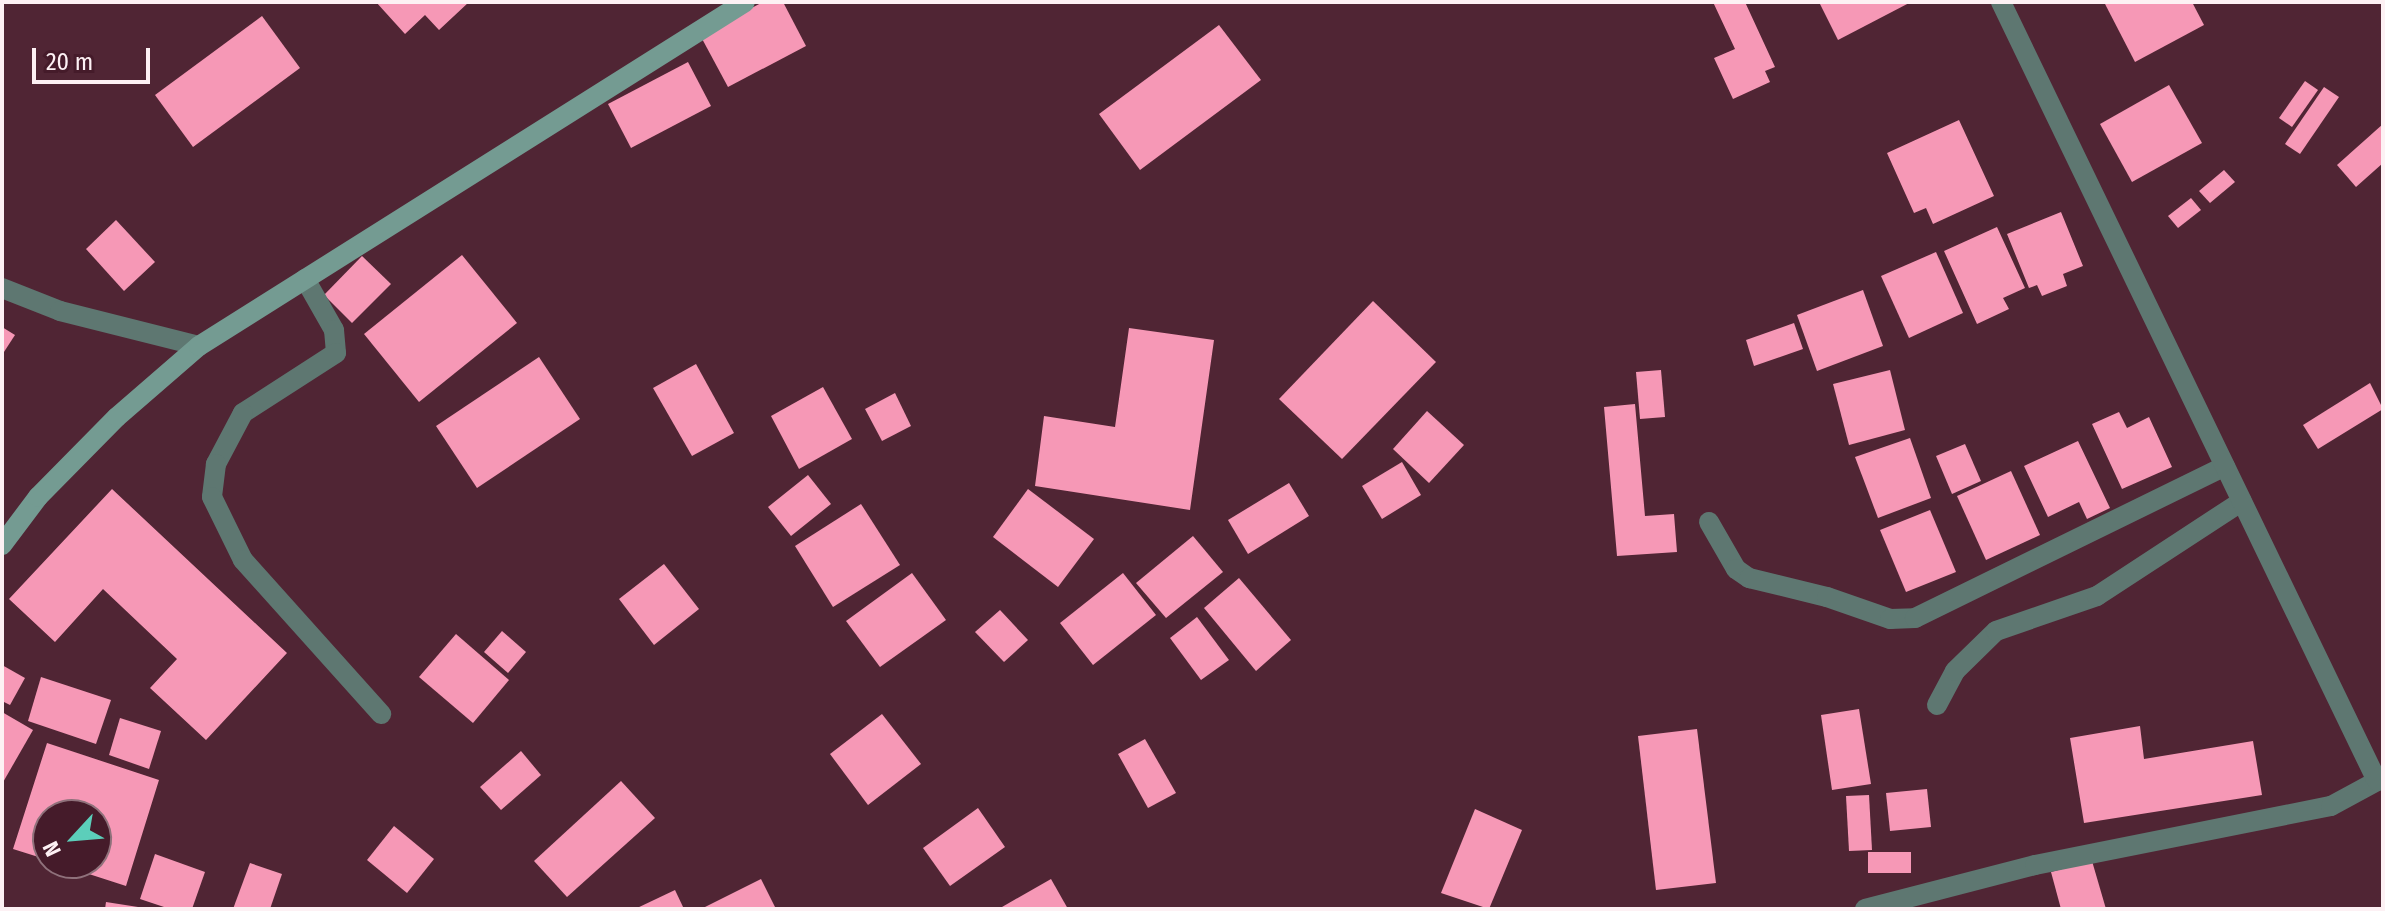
<!DOCTYPE html>
<html>
<head>
<meta charset="utf-8">
<style>
  body { margin:0 }
  #map { position:relative; width:2385px; height:911px; overflow:hidden; background:#502534; font-family:"Fira Sans Condensed",sans-serif }
  div>[style] { position:absolute }
  .building>* { inset:0; background:#f698b6 }
  .minor>* { height:20px; margin:-10px; padding:0 10px; transform-origin:10px; border-radius:10px; background:#5e7771 }
  .secondary>* { height:20px; margin:-10px; padding:0 10px; transform-origin:10px; border-radius:10px; background:#749b92 }
  span { translate:-50% -50%; white-space:nowrap; text-align:center; line-height:1.15; -webkit-text-stroke:8px #451b2a; paint-order:stroke }
  .frame { position:absolute; inset:0; border:4px solid #fdf1f4; pointer-events:none }
  .north { position:absolute; left:32px; top:799px; width:80px; height:80px; box-sizing:border-box; background:#451b2a; border:2px solid #8f717b; border-radius:50%; rotate:244deg; font-size:22px; font-weight:700; line-height:32px; text-align:center; color:#fdf1f4 }
  .north::after { content:''; display:block; margin:auto; width:28px; height:36px; background:#5cceba; clip-path:polygon(50% 0,100% 100%,50% 72%,0 100%) }
  .scale { position:absolute; left:32px; top:48px; width:118px; height:36px; box-sizing:border-box; border:4px solid #fdf1f4; border-top:0; padding-left:10px; font-size:24px; line-height:28px; white-space:nowrap; color:#fdf1f4; -webkit-text-stroke:6px #451b2a; paint-order:stroke }
</style>
</head>
<body>
<div id="map">
  <div class="building">
    <div style="clip-path:polygon(376px 2px,469px 2px,439px 30px,425px 15px,405px 34px)"></div>
    <div style="clip-path:polygon(763px 2px,783px 2px,806px 46px,728px 87px,700px 35px)"></div>
    <div style="clip-path:polygon(1713px 2px,1745px 2px,1775px 67px,1765px 71px,1770px 82px,1733px 99px,1714px 58px,1735px 49px)"></div>
    <div style="clip-path:polygon(1819px 2px,1911px 2px,1838px 40px)"></div>
    <div style="clip-path:polygon(2104px 2px,2192px 2px,2204px 25px,2135px 62px)"></div>
    <div style="clip-path:polygon(262px 16px,300px 68px,193px 147px,155px 95px)"></div>
    <div style="clip-path:polygon(1219px 25px,1261px 80px,1140px 170px,1099px 114px)"></div>
    <div style="clip-path:polygon(688px 62px,711px 106px,631px 148px,608px 104px)"></div>
    <div style="clip-path:polygon(2305px 81px,2318px 90px,2292px 127px,2279px 118px)"></div>
    <div style="clip-path:polygon(2169px 85px,2202px 143px,2132px 182px,2100px 124px)"></div>
    <div style="clip-path:polygon(2324px 87px,2339px 97px,2300px 154px,2285px 144px)"></div>
    <div style="clip-path:polygon(1959px 120px,1994px 196px,1933px 224px,1926px 208px,1914px 213px,1887px 153px)"></div>
    <div style="clip-path:polygon(2383px 124px,2383px 163px,2356px 187px,2337px 165px)"></div>
    <div style="clip-path:polygon(2224px 170px,2235px 182px,2210px 203px,2199px 191px)"></div>
    <div style="clip-path:polygon(2191px 198px,2201px 210px,2178px 228px,2168px 216px)"></div>
    <div style="clip-path:polygon(2061px 212px,2083px 266px,2063px 274px,2067px 286px,2042px 296px,2037px 285px,2029px 288px,2007px 234px)"></div>
    <div style="clip-path:polygon(116px 220px,155px 262px,124px 291px,86px 249px)"></div>
    <div style="clip-path:polygon(1997px 227px,2025px 288px,2003px 298px,2009px 309px,1977px 324px,1944px 251px)"></div>
    <div style="clip-path:polygon(1936px 252px,1963px 313px,1909px 338px,1881px 276px)"></div>
    <div style="clip-path:polygon(462px 255px,517px 323px,419px 402px,364px 334px)"></div>
    <div style="clip-path:polygon(362px 256px,391px 284px,352px 323px,324px 295px)"></div>
    <div style="clip-path:polygon(1863px 290px,1883px 346px,1817px 371px,1797px 315px)"></div>
    <div style="clip-path:polygon(1373px 301px,1436px 362px,1342px 459px,1279px 399px)"></div>
    <div style="clip-path:polygon(1794px 323px,1803px 349px,1754px 366px,1746px 340px)"></div>
    <div style="clip-path:polygon(2px 327px,15px 335px,2px 355px)"></div>
    <div style="clip-path:polygon(1129px 328px,1214px 340px,1190px 510px,1035px 486px,1044px 416px,1115px 427px)"></div>
    <div style="clip-path:polygon(539px 357px,580px 419px,477px 488px,436px 426px)"></div>
    <div style="clip-path:polygon(696px 364px,734px 433px,692px 456px,653px 388px)"></div>
    <div style="clip-path:polygon(1661px 370px,1665px 417px,1640px 419px,1636px 372px)"></div>
    <div style="clip-path:polygon(1890px 370px,1905px 430px,1849px 445px,1833px 384px)"></div>
    <div style="clip-path:polygon(2370px 383px,2383px 409px,2318px 449px,2303px 425px)"></div>
    <div style="clip-path:polygon(823px 387px,852px 439px,799px 469px,771px 416px)"></div>
    <div style="clip-path:polygon(895px 393px,911px 426px,882px 441px,865px 409px)"></div>
    <div style="clip-path:polygon(1635px 404px,1645px 516px,1674px 514px,1677px 552px,1617px 556px,1604px 407px)"></div>
    <div style="clip-path:polygon(1427px 411px,1464px 445px,1429px 483px,1393px 449px)"></div>
    <div style="clip-path:polygon(2119px 412px,2127px 428px,2149px 417px,2172px 467px,2122px 489px,2092px 424px)"></div>
    <div style="clip-path:polygon(1910px 438px,1931px 498px,1878px 518px,1855px 457px)"></div>
    <div style="clip-path:polygon(2078px 441px,2110px 508px,2087px 519px,2079px 502px,2048px 517px,2024px 466px)"></div>
    <div style="clip-path:polygon(1965px 444px,1981px 481px,1952px 494px,1936px 456px)"></div>
    <div style="clip-path:polygon(1402px 462px,1421px 495px,1382px 519px,1362px 486px)"></div>
    <div style="clip-path:polygon(2011px 471px,2040px 535px,1986px 560px,1957px 496px)"></div>
    <div style="clip-path:polygon(808px 475px,831px 504px,791px 536px,768px 507px)"></div>
    <div style="clip-path:polygon(1289px 483px,1309px 516px,1248px 554px,1228px 520px)"></div>
    <div style="clip-path:polygon(112px 489px,287px 653px,206px 740px,150px 688px,177px 659px,103px 589px,55px 642px,9px 599px)"></div>
    <div style="clip-path:polygon(1028px 489px,1094px 539px,1058px 587px,993px 537px)"></div>
    <div style="clip-path:polygon(861px 504px,900px 565px,833px 607px,795px 546px)"></div>
    <div style="clip-path:polygon(1930px 510px,1956px 572px,1906px 592px,1880px 530px)"></div>
    <div style="clip-path:polygon(1193px 536px,1223px 572px,1166px 618px,1136px 583px)"></div>
    <div style="clip-path:polygon(664px 564px,699px 609px,654px 645px,619px 599px)"></div>
    <div style="clip-path:polygon(912px 573px,946px 620px,880px 667px,846px 621px)"></div>
    <div style="clip-path:polygon(1123px 573px,1156px 615px,1093px 665px,1060px 623px)"></div>
    <div style="clip-path:polygon(1239px 578px,1291px 640px,1256px 671px,1204px 608px)"></div>
    <div style="clip-path:polygon(1000px 610px,1028px 640px,1004px 662px,975px 632px)"></div>
    <div style="clip-path:polygon(1197px 617px,1229px 660px,1201px 680px,1170px 638px)"></div>
    <div style="clip-path:polygon(502px 631px,526px 652px,508px 673px,484px 652px)"></div>
    <div style="clip-path:polygon(456px 634px,509px 680px,473px 723px,419px 677px)"></div>
    <div style="clip-path:polygon(2px 665px,25px 678px,10px 705px,2px 701px)"></div>
    <div style="clip-path:polygon(41px 677px,111px 700px,96px 744px,28px 721px)"></div>
    <div style="clip-path:polygon(1859px 709px,1871px 784px,1832px 790px,1821px 715px)"></div>
    <div style="clip-path:polygon(2px 712px,33px 730px,2px 784px)"></div>
    <div style="clip-path:polygon(882px 714px,921px 764px,868px 805px,830px 754px)"></div>
    <div style="clip-path:polygon(120px 718px,161px 731px,149px 769px,109px 755px)"></div>
    <div style="clip-path:polygon(2140px 726px,2144px 759px,2253px 741px,2262px 795px,2084px 823px,2070px 738px)"></div>
    <div style="clip-path:polygon(1697px 729px,1716px 883px,1656px 890px,1638px 736px)"></div>
    <div style="clip-path:polygon(1145px 739px,1176px 793px,1148px 808px,1118px 754px)"></div>
    <div style="clip-path:polygon(47px 743px,159px 780px,126px 886px,58px 864px,96px 863px,96px 815px,48px 815px,48px 860px,13px 849px)"></div>
    <div style="clip-path:polygon(521px 751px,541px 775px,501px 810px,480px 787px)"></div>
    <div style="clip-path:polygon(621px 781px,655px 818px,567px 897px,534px 861px)"></div>
    <div style="clip-path:polygon(1927px 789px,1931px 827px,1890px 831px,1886px 793px)"></div>
    <div style="clip-path:polygon(1869px 795px,1872px 850px,1849px 851px,1846px 796px)"></div>
    <div style="clip-path:polygon(978px 808px,1005px 847px,950px 886px,923px 848px)"></div>
    <div style="clip-path:polygon(1475px 809px,1522px 830px,1489px 909px,1441px 893px)"></div>
    <div style="clip-path:polygon(394px 826px,434px 859px,407px 893px,367px 860px)"></div>
    <div style="clip-path:polygon(1868px 852px,1911px 852px,1911px 873px,1868px 873px)"></div>
    <div style="clip-path:polygon(155px 854px,205px 872px,192px 909px,170px 909px,140px 899px)"></div>
    <div style="clip-path:polygon(2092px 861px,2106px 909px,2061px 909px,2051px 872px)"></div>
    <div style="clip-path:polygon(250px 863px,282px 874px,270px 909px,233px 909px)"></div>
    <div style="clip-path:polygon(761px 879px,776px 909px,701px 909px)"></div>
    <div style="clip-path:polygon(1051px 879px,1068px 909px,1004px 909px,1002px 907px)"></div>
    <div style="clip-path:polygon(675px 890px,684px 909px,635px 909px)"></div>
    <div style="clip-path:polygon(106px 902px,138px 907px,138px 909px,105px 909px)"></div>
  </div>
  <div class="minor">
    <div style="left:305px;top:279px;width:59px;rotate:60.4deg"></div>
    <div style="left:334px;top:330px;width:23px;rotate:85deg"></div>
    <div style="left:336px;top:353px;width:111px;rotate:147.2deg"></div>
    <div style="left:243px;top:413px;width:58px;rotate:117.9deg"></div>
    <div style="left:216px;top:464px;width:33px;rotate:97deg"></div>
    <div style="left:212px;top:497px;width:70px;rotate:63.8deg"></div>
    <div style="left:243px;top:560px;width:207px;rotate:48.1deg"></div>
    <div style="left:2px;top:288px;width:62px;rotate:21.6deg"></div>
    <div style="left:60px;top:311px;width:143px;rotate:14.1deg"></div>
    <div style="left:1709px;top:522px;width:54px;rotate:60.1deg"></div>
    <div style="left:1736px;top:569px;width:16px;rotate:35deg"></div>
    <div style="left:1749px;top:578px;width:80px;rotate:13.7deg"></div>
    <div style="left:1827px;top:597px;width:67px;rotate:19.2deg"></div>
    <div style="left:1890px;top:619px;width:25px;rotate:-2deg"></div>
    <div style="left:1915px;top:618px;width:345px;rotate:-26.1deg"></div>
    <div style="left:1937px;top:705px;width:38px;rotate:-62deg"></div>
    <div style="left:1955px;top:671px;width:57px;rotate:-44.3deg"></div>
    <div style="left:1996px;top:631px;width:107px;rotate:-19.1deg"></div>
    <div style="left:2097px;top:596px;width:173px;rotate:-33.2deg"></div>
    <div style="left:1865px;top:909px;width:176px;rotate:-14.5deg"></div>
    <div style="left:2035px;top:865px;width:302px;rotate:-11.3deg"></div>
    <div style="left:2331px;top:806px;width:52px;rotate:-28.5deg"></div>
    <div style="left:2377px;top:781px;width:865px;rotate:-115.77deg"></div>
  </div>
  <div class="secondary">
    <div style="left:2px;top:545px;width:60px;rotate:-53.1deg"></div>
    <div style="left:38px;top:497px;width:112px;rotate:-45.4deg"></div>
    <div style="left:117px;top:417px;width:108px;rotate:-40.9deg"></div>
    <div style="left:199px;top:346px;width:645px;rotate:-32.21deg"></div>
  </div>
  <div class="frame"></div>
  <div class="north">N</div>
  <div class="scale">20 m</div>
</div>
</body>
</html>
